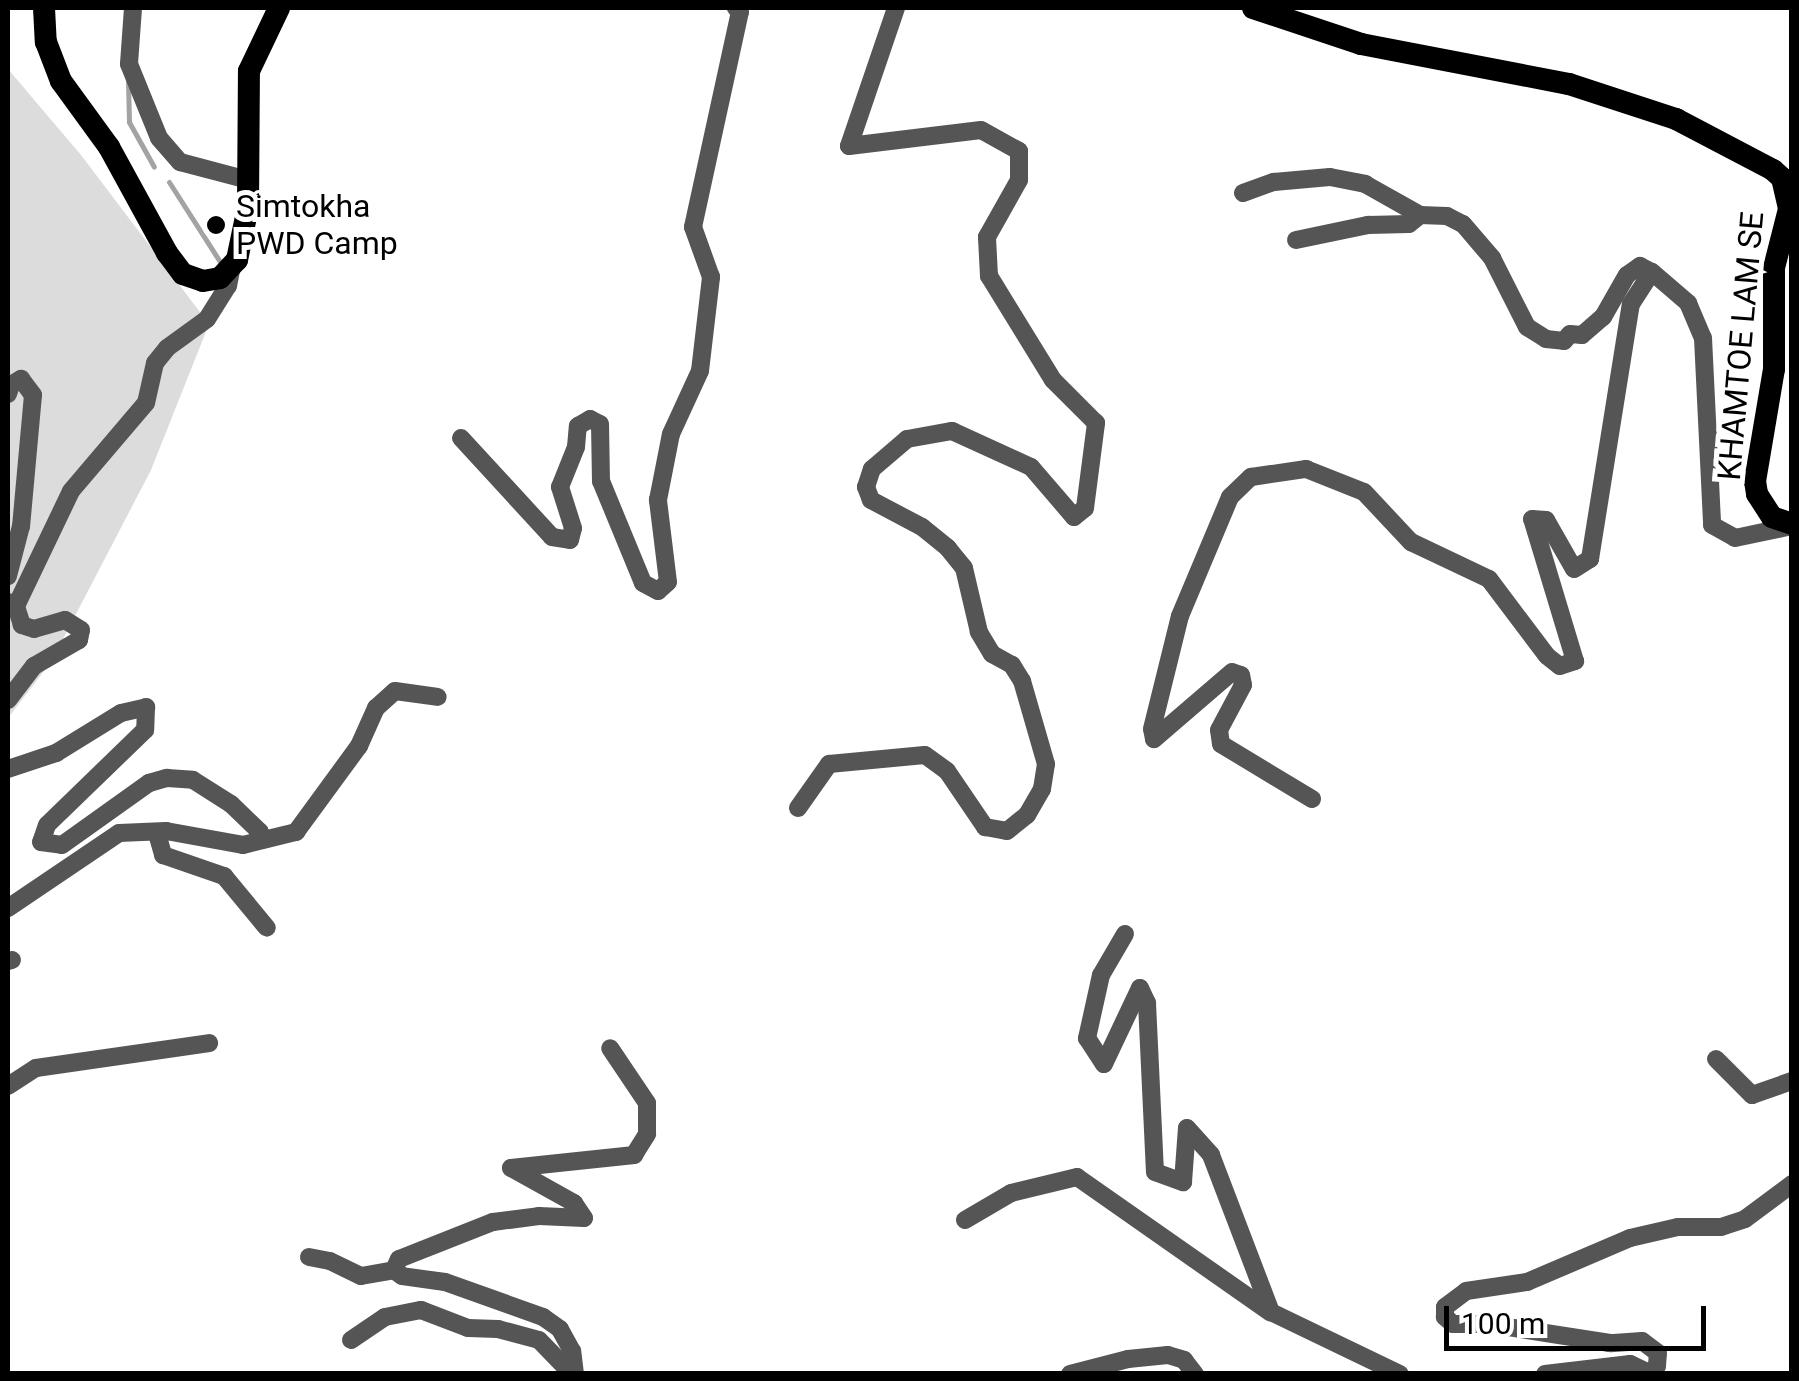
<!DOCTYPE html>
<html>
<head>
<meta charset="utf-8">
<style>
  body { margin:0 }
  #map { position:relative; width:1799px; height:1381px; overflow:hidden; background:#fff; font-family:Roboto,sans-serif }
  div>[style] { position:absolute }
  .green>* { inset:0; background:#dcdcdc }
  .stream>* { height:5px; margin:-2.5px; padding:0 2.5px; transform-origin:2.5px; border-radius:2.5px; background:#a3a3a3 }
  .minor>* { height:18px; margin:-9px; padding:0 9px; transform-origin:9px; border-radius:9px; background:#555 }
  .major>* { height:22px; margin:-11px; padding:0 11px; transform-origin:11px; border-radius:11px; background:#000 }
  .dots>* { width:28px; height:28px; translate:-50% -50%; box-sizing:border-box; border:5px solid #fff; border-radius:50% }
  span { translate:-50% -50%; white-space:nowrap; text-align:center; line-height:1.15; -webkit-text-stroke:10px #fff; paint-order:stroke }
  .poi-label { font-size:32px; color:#000 }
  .left { translate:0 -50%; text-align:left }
  .street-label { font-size:32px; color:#000 }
  .frame { position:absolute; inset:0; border:10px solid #000; pointer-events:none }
  .scale { position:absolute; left:1444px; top:1306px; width:262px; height:45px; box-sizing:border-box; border:5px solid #000; border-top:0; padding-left:12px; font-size:30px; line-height:35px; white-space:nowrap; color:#000; -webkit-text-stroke:8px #fff; paint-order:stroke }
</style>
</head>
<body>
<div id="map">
  <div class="green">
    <div style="clip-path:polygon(8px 69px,81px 155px,209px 324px,151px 470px,51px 662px,8px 718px)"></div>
  </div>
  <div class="stream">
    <div style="left:128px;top:81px;width:41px;rotate:88.6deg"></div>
    <div style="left:129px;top:122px;width:51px;rotate:60.9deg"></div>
    <div style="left:169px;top:182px;width:98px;rotate:57.4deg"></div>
  </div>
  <div class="minor">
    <div style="left:133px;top:8px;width:56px;rotate:94.1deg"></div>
    <div style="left:129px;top:64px;width:80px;rotate:67.9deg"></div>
    <div style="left:159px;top:138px;width:32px;rotate:49deg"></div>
    <div style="left:180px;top:162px;width:70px;rotate:14.8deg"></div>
    <div style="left:1243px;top:193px;width:33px;rotate:-20deg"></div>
    <div style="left:1274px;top:182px;width:56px;rotate:-5.1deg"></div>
    <div style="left:1330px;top:177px;width:36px;rotate:11deg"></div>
    <div style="left:1365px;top:184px;width:63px;rotate:29.4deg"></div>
    <div style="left:1420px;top:215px;width:27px;rotate:2deg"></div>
    <div style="left:1447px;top:216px;width:18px;rotate:27deg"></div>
    <div style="left:1463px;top:224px;width:45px;rotate:49.5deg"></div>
    <div style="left:1492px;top:258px;width:77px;rotate:63.1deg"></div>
    <div style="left:1527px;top:327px;width:22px;rotate:32deg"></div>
    <div style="left:1546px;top:339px;width:18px;rotate:6deg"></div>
    <div style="left:1564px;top:341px;width:9px;rotate:-49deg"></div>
    <div style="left:1570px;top:334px;width:12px;rotate:5deg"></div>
    <div style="left:1582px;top:335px;width:28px;rotate:-41deg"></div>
    <div style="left:1603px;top:317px;width:48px;rotate:-60.3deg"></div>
    <div style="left:1627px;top:275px;width:16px;rotate:-35deg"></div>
    <div style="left:1640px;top:266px;width:13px;rotate:27deg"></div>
    <div style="left:1296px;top:240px;width:74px;rotate:-11.8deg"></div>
    <div style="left:1368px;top:225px;width:41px;rotate:-1.4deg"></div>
    <div style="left:1409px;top:224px;width:14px;rotate:-39deg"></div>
    <div style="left:8px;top:394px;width:9px;rotate:-72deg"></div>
    <div style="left:11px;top:385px;width:12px;rotate:-31deg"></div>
    <div style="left:21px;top:379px;width:20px;rotate:53deg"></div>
    <div style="left:33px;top:395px;width:132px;rotate:95.2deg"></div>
    <div style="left:21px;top:526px;width:52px;rotate:104.6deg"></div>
    <div style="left:461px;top:438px;width:134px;rotate:47.4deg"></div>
    <div style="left:552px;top:537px;width:18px;rotate:9deg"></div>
    <div style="left:570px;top:540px;width:12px;rotate:-76deg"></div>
    <div style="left:573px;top:528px;width:43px;rotate:-107.6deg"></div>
    <div style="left:560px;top:487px;width:43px;rotate:-68.2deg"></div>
    <div style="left:576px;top:447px;width:21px;rotate:-85deg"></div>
    <div style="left:578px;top:426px;width:14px;rotate:-30deg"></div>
    <div style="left:590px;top:419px;width:11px;rotate:27deg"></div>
    <div style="left:600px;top:424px;width:57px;rotate:89deg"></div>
    <div style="left:601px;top:481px;width:110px;rotate:67.6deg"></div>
    <div style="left:643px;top:583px;width:17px;rotate:28deg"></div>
    <div style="left:658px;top:591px;width:13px;rotate:-42deg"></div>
    <div style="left:668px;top:582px;width:83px;rotate:-97deg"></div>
    <div style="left:658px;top:500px;width:67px;rotate:-78.9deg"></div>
    <div style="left:671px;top:434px;width:69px;rotate:-65.3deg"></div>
    <div style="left:700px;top:371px;width:95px;rotate:-83.3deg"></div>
    <div style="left:711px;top:277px;width:53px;rotate:-109.8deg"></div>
    <div style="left:693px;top:227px;width:220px;rotate:-77.7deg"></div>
    <div style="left:740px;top:12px;width:6px;rotate:-135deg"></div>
    <div style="left:8px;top:602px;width:9px;rotate:27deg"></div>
    <div style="left:16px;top:606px;width:127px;rotate:-64.4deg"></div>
    <div style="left:71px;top:491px;width:116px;rotate:-49.6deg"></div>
    <div style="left:146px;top:403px;width:41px;rotate:-77.3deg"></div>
    <div style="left:155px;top:363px;width:19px;rotate:-51deg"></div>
    <div style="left:167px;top:348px;width:49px;rotate:-35.9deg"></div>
    <div style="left:207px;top:319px;width:39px;rotate:-58deg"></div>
    <div style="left:228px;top:286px;width:15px;rotate:-79deg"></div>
    <div style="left:8px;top:700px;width:43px;rotate:-52.6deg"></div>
    <div style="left:34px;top:666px;width:52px;rotate:-30deg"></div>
    <div style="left:79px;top:640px;width:10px;rotate:-79deg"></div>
    <div style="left:81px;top:630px;width:19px;rotate:-148deg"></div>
    <div style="left:65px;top:620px;width:32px;rotate:164deg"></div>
    <div style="left:34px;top:629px;width:13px;rotate:-162deg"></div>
    <div style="left:22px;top:625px;width:20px;rotate:-108deg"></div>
    <div style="left:8px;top:769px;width:51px;rotate:-18.4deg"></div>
    <div style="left:56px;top:753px;width:76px;rotate:-31.6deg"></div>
    <div style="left:121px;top:713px;width:26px;rotate:-13deg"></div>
    <div style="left:146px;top:707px;width:23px;rotate:92deg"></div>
    <div style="left:145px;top:730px;width:136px;rotate:135.9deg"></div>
    <div style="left:47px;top:825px;width:18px;rotate:109deg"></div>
    <div style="left:41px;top:842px;width:21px;rotate:8deg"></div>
    <div style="left:62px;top:845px;width:107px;rotate:-35.5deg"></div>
    <div style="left:149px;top:783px;width:19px;rotate:-16deg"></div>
    <div style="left:167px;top:778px;width:26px;rotate:4deg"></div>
    <div style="left:193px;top:780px;width:45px;rotate:32.3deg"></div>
    <div style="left:231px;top:804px;width:40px;rotate:44deg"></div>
    <div style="left:260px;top:832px;width:7px;rotate:82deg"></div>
    <div style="left:1312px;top:799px;width:106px;rotate:-148.9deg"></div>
    <div style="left:1221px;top:744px;width:14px;rotate:-98deg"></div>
    <div style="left:1219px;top:730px;width:51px;rotate:-61.9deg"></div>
    <div style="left:1243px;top:685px;width:10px;rotate:-101deg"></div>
    <div style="left:1241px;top:675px;width:9px;rotate:-162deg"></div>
    <div style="left:1232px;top:672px;width:103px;rotate:139.3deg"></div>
    <div style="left:1154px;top:739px;width:10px;rotate:-101deg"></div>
    <div style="left:1152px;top:729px;width:116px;rotate:-76.1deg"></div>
    <div style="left:1180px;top:616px;width:129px;rotate:-67.2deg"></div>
    <div style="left:1230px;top:497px;width:29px;rotate:-44deg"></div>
    <div style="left:1251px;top:477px;width:56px;rotate:-8.3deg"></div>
    <div style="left:1306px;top:469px;width:62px;rotate:21.6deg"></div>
    <div style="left:1364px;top:492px;width:69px;rotate:46.8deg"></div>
    <div style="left:1411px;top:542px;width:86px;rotate:25.4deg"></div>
    <div style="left:1489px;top:579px;width:96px;rotate:53deg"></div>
    <div style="left:1547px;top:656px;width:16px;rotate:38deg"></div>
    <div style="left:1560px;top:666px;width:16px;rotate:-18deg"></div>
    <div style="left:1575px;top:661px;width:148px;rotate:-106.8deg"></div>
    <div style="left:1532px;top:519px;width:14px;rotate:4deg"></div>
    <div style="left:1546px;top:520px;width:56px;rotate:60.3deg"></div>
    <div style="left:1574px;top:569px;width:19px;rotate:-32deg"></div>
    <div style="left:1590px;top:559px;width:258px;rotate:-80.9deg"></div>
    <div style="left:1631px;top:304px;width:38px;rotate:-57deg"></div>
    <div style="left:1652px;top:272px;width:48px;rotate:40.7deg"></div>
    <div style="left:1688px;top:303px;width:38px;rotate:67deg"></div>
    <div style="left:1703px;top:338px;width:187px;rotate:87.2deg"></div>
    <div style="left:1712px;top:525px;width:26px;rotate:29deg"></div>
    <div style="left:1735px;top:538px;width:58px;rotate:-11.9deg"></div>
    <div style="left:798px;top:808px;width:54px;rotate:-54.8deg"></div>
    <div style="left:829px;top:764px;width:96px;rotate:-5.4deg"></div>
    <div style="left:925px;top:755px;width:27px;rotate:36deg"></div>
    <div style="left:947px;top:771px;width:68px;rotate:55.8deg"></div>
    <div style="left:985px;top:827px;width:22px;rotate:10deg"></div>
    <div style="left:1007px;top:831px;width:26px;rotate:-39deg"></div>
    <div style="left:1027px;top:815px;width:30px;rotate:-60deg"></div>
    <div style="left:1042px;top:789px;width:25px;rotate:-81deg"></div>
    <div style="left:1046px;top:764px;width:86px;rotate:-106.1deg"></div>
    <div style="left:1022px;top:681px;width:19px;rotate:-122deg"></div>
    <div style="left:1012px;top:665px;width:23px;rotate:-151deg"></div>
    <div style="left:992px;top:654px;width:26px;rotate:-121deg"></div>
    <div style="left:979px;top:632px;width:66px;rotate:-103.2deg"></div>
    <div style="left:964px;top:568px;width:26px;rotate:-129deg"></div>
    <div style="left:948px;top:548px;width:33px;rotate:-141deg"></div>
    <div style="left:922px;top:527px;width:58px;rotate:-152.1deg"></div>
    <div style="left:871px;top:500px;width:14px;rotate:-111deg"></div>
    <div style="left:866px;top:487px;width:19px;rotate:-72deg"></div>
    <div style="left:872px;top:469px;width:46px;rotate:-40.6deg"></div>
    <div style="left:907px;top:439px;width:46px;rotate:-10.1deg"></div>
    <div style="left:952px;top:431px;width:87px;rotate:24.5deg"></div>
    <div style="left:1031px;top:467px;width:66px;rotate:49.3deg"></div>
    <div style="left:1074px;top:517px;width:14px;rotate:-39deg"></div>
    <div style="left:1085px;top:508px;width:86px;rotate:-82.6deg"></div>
    <div style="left:1096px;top:423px;width:61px;rotate:-135deg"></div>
    <div style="left:1053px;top:380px;width:122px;rotate:-121.6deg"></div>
    <div style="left:989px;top:276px;width:39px;rotate:-93deg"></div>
    <div style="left:987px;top:237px;width:65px;rotate:-60.7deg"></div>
    <div style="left:1019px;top:180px;width:29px;rotate:-90deg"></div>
    <div style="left:1019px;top:151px;width:43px;rotate:-151.1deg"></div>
    <div style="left:981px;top:130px;width:133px;rotate:173.1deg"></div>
    <div style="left:849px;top:146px;width:146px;rotate:-71.2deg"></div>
    <div style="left:166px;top:831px;width:10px;rotate:143deg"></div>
    <div style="left:158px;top:837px;width:19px;rotate:74deg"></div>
    <div style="left:163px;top:855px;width:65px;rotate:19deg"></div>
    <div style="left:224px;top:876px;width:67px;rotate:50.4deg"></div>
    <div style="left:8px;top:908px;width:134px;rotate:-34deg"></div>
    <div style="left:119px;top:833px;width:47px;rotate:-2.4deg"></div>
    <div style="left:166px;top:831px;width:78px;rotate:10.3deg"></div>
    <div style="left:243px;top:845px;width:55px;rotate:-13.8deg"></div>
    <div style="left:296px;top:832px;width:107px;rotate:-53.8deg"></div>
    <div style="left:359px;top:746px;width:42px;rotate:-65.9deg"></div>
    <div style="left:376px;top:708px;width:25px;rotate:-42deg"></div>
    <div style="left:395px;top:691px;width:43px;rotate:7.9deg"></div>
    <div style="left:1125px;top:934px;width:48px;rotate:120.3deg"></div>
    <div style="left:1101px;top:975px;width:65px;rotate:102.5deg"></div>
    <div style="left:1087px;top:1038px;width:31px;rotate:57deg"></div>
    <div style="left:1104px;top:1064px;width:84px;rotate:-64.7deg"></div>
    <div style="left:1140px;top:988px;width:17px;rotate:65deg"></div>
    <div style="left:1147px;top:1003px;width:169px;rotate:87.3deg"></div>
    <div style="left:1155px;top:1172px;width:30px;rotate:20deg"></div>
    <div style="left:1183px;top:1182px;width:54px;rotate:-85.8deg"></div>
    <div style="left:1187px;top:1128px;width:36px;rotate:48deg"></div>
    <div style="left:1211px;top:1155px;width:168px;rotate:69.1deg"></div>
    <div style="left:1271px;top:1312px;width:143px;rotate:25.7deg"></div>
    <div style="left:8px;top:961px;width:4px;rotate:-14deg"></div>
    <div style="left:1716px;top:1059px;width:51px;rotate:45deg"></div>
    <div style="left:1752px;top:1095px;width:42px;rotate:-19.3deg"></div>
    <div style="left:8px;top:1086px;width:33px;rotate:-33deg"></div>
    <div style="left:36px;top:1068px;width:175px;rotate:-8.2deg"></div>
    <div style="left:965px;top:1220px;width:53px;rotate:-30.4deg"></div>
    <div style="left:1011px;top:1193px;width:68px;rotate:-13.6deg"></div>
    <div style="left:1077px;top:1177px;width:236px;rotate:35deg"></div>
    <div style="left:309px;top:1257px;width:21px;rotate:11deg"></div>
    <div style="left:330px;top:1261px;width:34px;rotate:26deg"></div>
    <div style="left:361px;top:1276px;width:34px;rotate:-10deg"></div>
    <div style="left:351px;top:1340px;width:41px;rotate:-34.1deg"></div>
    <div style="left:385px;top:1317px;width:37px;rotate:-11deg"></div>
    <div style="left:421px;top:1310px;width:50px;rotate:21deg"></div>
    <div style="left:468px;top:1328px;width:30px;rotate:2deg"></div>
    <div style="left:498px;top:1329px;width:42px;rotate:15deg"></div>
    <div style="left:539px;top:1340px;width:47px;rotate:45.9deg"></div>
    <div style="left:575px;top:1374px;width:23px;rotate:-97deg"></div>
    <div style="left:572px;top:1351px;width:25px;rotate:-119deg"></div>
    <div style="left:560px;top:1329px;width:21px;rotate:-145deg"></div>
    <div style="left:543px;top:1317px;width:104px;rotate:-160.3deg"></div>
    <div style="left:445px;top:1282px;width:43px;rotate:-172.1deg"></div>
    <div style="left:402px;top:1276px;width:10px;rotate:-143deg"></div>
    <div style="left:394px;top:1270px;width:12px;rotate:-66deg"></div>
    <div style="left:399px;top:1259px;width:101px;rotate:-21.5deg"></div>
    <div style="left:493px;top:1222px;width:46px;rotate:-7.4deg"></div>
    <div style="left:539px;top:1216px;width:45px;rotate:2.5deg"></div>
    <div style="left:584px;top:1218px;width:18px;rotate:-124deg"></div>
    <div style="left:574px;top:1203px;width:72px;rotate:-150.9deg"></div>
    <div style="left:511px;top:1168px;width:124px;rotate:-6deg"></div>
    <div style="left:634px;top:1155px;width:25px;rotate:-58deg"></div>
    <div style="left:647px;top:1134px;width:31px;rotate:-90deg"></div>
    <div style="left:647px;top:1103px;width:66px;rotate:-123.9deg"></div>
    <div style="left:1070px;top:1374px;width:60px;rotate:-14.5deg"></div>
    <div style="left:1128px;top:1359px;width:40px;rotate:-5.7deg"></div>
    <div style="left:1168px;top:1355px;width:17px;rotate:17deg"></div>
    <div style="left:1184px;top:1360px;width:18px;rotate:52deg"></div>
    <div style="left:1545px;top:1374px;width:86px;rotate:-6.7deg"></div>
    <div style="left:1630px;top:1364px;width:21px;rotate:25deg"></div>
    <div style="left:1649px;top:1374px;width:11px;rotate:-45deg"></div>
    <div style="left:1657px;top:1366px;width:13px;rotate:-86deg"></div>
    <div style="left:1658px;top:1353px;width:20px;rotate:-143deg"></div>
    <div style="left:1642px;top:1341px;width:32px;rotate:176deg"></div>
    <div style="left:1610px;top:1343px;width:123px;rotate:-171.1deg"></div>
    <div style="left:1488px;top:1324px;width:35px;rotate:180deg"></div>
    <div style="left:1453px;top:1324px;width:11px;rotate:-139deg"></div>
    <div style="left:1445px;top:1317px;width:10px;rotate:-90deg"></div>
    <div style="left:1445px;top:1307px;width:26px;rotate:-37deg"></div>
    <div style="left:1466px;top:1291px;width:62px;rotate:-8.4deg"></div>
    <div style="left:1527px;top:1282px;width:112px;rotate:-23.1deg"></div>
    <div style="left:1630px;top:1238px;width:49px;rotate:-12.9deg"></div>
    <div style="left:1678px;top:1227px;width:43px"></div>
    <div style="left:1721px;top:1227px;width:25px;rotate:-18deg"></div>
    <div style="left:1745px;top:1219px;width:59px;rotate:-36.7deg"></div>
  </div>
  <div class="major">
    <div style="left:44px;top:8px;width:34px;rotate:87deg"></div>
    <div style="left:46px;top:42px;width:42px;rotate:69deg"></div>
    <div style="left:61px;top:81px;width:82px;rotate:54deg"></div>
    <div style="left:109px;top:147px;width:121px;rotate:61.3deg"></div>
    <div style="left:167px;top:253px;width:26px;rotate:53deg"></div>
    <div style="left:183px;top:274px;width:21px;rotate:19deg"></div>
    <div style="left:203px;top:281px;width:17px;rotate:-10deg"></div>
    <div style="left:220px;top:278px;width:25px;rotate:-47deg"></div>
    <div style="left:237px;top:260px;width:54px;rotate:-78.3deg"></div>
    <div style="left:248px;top:207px;width:136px;rotate:-89.6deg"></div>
    <div style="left:249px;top:71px;width:70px;rotate:-64.5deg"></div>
    <div style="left:1253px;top:8px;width:114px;rotate:18.4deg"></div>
    <div style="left:1361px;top:44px;width:212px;rotate:10.9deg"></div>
    <div style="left:1569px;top:84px;width:113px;rotate:18.1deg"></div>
    <div style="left:1676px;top:119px;width:110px;rotate:27.7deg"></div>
    <div style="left:1773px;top:170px;width:12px;rotate:42deg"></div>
    <div style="left:1782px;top:178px;width:32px;rotate:77deg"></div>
    <div style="left:1789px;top:209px;width:61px;rotate:104.3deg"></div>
    <div style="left:1774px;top:268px;width:101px;rotate:90deg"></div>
    <div style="left:1774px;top:369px;width:114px;rotate:99.6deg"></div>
    <div style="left:1755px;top:481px;width:13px;rotate:81deg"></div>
    <div style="left:1757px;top:494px;width:27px;rotate:57deg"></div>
    <div style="left:1772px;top:517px;width:21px;rotate:19deg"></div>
  </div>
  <div class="dots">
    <div style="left:216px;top:225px;background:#000"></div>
  </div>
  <div class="poi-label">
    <span class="left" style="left:236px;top:225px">Simtokha<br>PWD Camp</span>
  </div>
  <div class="street-label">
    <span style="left:1741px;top:346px;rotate:-85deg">KHAMTOE LAM SE</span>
  </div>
  <div class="frame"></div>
  <div class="scale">100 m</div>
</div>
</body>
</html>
